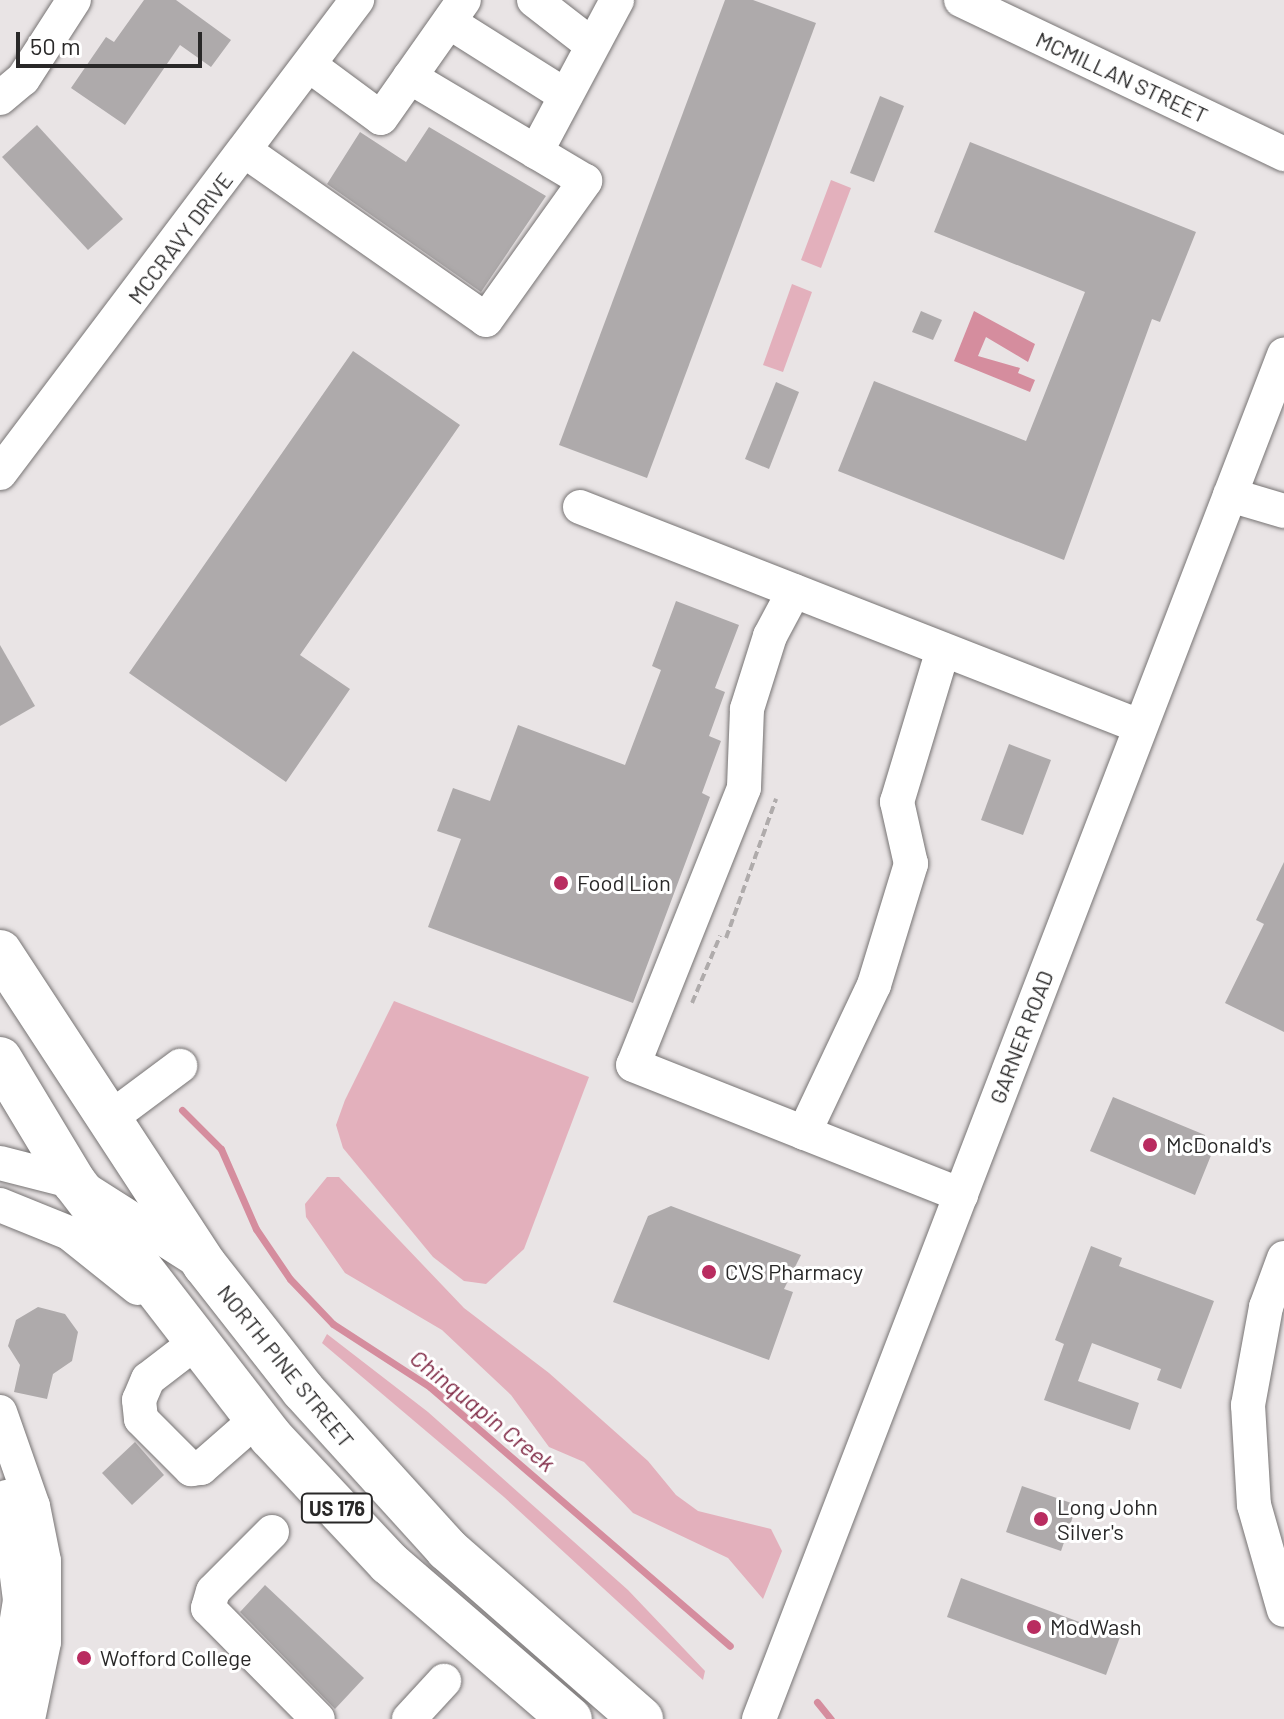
<!DOCTYPE html>
<html>
<head>
<meta charset="utf-8">
<style>
  body { margin:0 }
  #map { position:relative; width:1284px; height:1719px; overflow:hidden; background:#e9e4e5; font-family:Barlow,sans-serif }
  div>[style] { position:absolute }
  .green>* { inset:0; background:#e3b0bc }
  .water>* { inset:0; background:#d58d9e }
  .stream>* { height:7px; margin:-3.5px; padding:0 3.5px; transform-origin:3.5px; border-radius:3.5px; background:#d58d9e }
  .building>* { inset:0; background:#aeaaab }
  .path>* { height:4px; margin-top:-2px; transform-origin:0; background:repeating-linear-gradient(90deg,#afabab 0 8px,transparent 0 12px) }
  .roads { filter:drop-shadow(0 0 2px #777474) drop-shadow(0 0 2px #777474) }
  .minor>* { height:34px; margin:-17px; padding:0 17px; transform-origin:17px; border-radius:17px; background:#fff }
  .highway>* { height:44px; margin:-22px; padding:0 22px; transform-origin:22px; border-radius:22px; background:#fff }
  .dots>* { width:22px; height:22px; translate:-50% -50%; box-sizing:border-box; border:4px solid #fff; border-radius:50% }
  span { translate:-50% -50%; white-space:nowrap; text-align:center; line-height:1.15; -webkit-text-stroke:6px #fff; paint-order:stroke }
  .shield-label span { padding:2px 6px; background:#fff; border:2px solid; border-radius:6px; -webkit-text-stroke-width:0 }
  .shield-label { font-size:20px; color:#292828; font-weight:700 }
  .street-label { font-size:22px; color:#292828 }
  .poi-label { font-size:22px; color:#292828 }
  .left { translate:0 -50%; text-align:left }
  .water-label { font-size:24px; color:#7f2945; font-style:italic }
  .scale { position:absolute; left:16px; top:32px; width:186px; height:36px; box-sizing:border-box; border:4px solid #292828; border-top:0; padding-left:10px; font-size:24px; line-height:28px; white-space:nowrap; color:#292828; -webkit-text-stroke:6px #fff; paint-order:stroke }
</style>
</head>
<body>
<div id="map">
  <div class="green">
    <div style="clip-path:polygon(831px 180px,851px 188px,821px 268px,801px 260px)"></div>
    <div style="clip-path:polygon(792px 284px,812px 292px,783px 372px,763px 365px)"></div>
    <div style="clip-path:polygon(394px 1001px,589px 1077px,524px 1249px,486px 1284px,464px 1281px,433px 1257px,343px 1148px,336px 1125px,345px 1100px)"></div>
    <div style="clip-path:polygon(327px 1177px,339px 1177px,464px 1308px,549px 1373px,648px 1461px,676px 1495px,698px 1511px,771px 1529px,782px 1551px,763px 1599px,728px 1558px,633px 1513px,584px 1462px,549px 1447px,511px 1395px,442px 1330px,345px 1273px,306px 1217px,305px 1204px)"></div>
    <div style="clip-path:polygon(327px 1334px,428px 1412px,628px 1590px,705px 1671px,703px 1680px,504px 1497px,322px 1343px)"></div>
  </div>
  <div class="water">
    <div style="clip-path:polygon(974px 311px,1035px 344px,1028px 362px,986px 337px,978px 356px,1020px 368px,1018px 373px,1035px 380px,1030px 392px,954px 361px)"></div>
  </div>
  <div class="stream">
    <div style="left:182px;top:1110px;width:55px;rotate:45deg"></div>
    <div style="left:221px;top:1149px;width:87px;rotate:66.4deg"></div>
    <div style="left:256px;top:1229px;width:60px;rotate:55.8deg"></div>
    <div style="left:290px;top:1279px;width:62px;rotate:46.3deg"></div>
    <div style="left:333px;top:1324px;width:116px;rotate:33deg"></div>
    <div style="left:430px;top:1387px;width:396px;rotate:40.8deg"></div>
    <div style="left:817px;top:1702px;width:22px;rotate:51deg"></div>
  </div>
  <div class="building">
    <div style="clip-path:polygon(144px 0,176px 0,231px 40px,211px 67px,180px 45px,125px 125px,71px 88px,106px 37px,114px 42px)"></div>
    <div style="clip-path:polygon(725px 0,753px 0,816px 23px,647px 478px,559px 445px)"></div>
    <div style="clip-path:polygon(880px 96px,904px 106px,874px 182px,850px 173px)"></div>
    <div style="clip-path:polygon(37px 125px,123px 219px,88px 250px,2px 157px)"></div>
    <div style="clip-path:polygon(429px 127px,546px 196px,481px 292px,327px 184px,360px 132px,406px 162px)"></div>
    <div style="clip-path:polygon(970px 142px,1196px 232px,1160px 322px,1152px 319px,1064px 560px,838px 471px,874px 381px,1026px 441px,1085px 292px,934px 232px)"></div>
    <div style="clip-path:polygon(921px 311px,942px 320px,933px 340px,912px 332px)"></div>
    <div style="clip-path:polygon(353px 351px,460px 425px,300px 655px,350px 689px,286px 782px,129px 673px)"></div>
    <div style="clip-path:polygon(776px 382px,799px 392px,769px 469px,745px 459px)"></div>
    <div style="clip-path:polygon(676px 601px,739px 625px,715px 688px,725px 692px,709px 736px,721px 741px,702px 793px,710px 797px,633px 1003px,428px 927px,461px 839px,437px 831px,453px 788px,490px 801px,518px 725px,625px 765px,661px 670px,652px 666px)"></div>
    <div style="clip-path:polygon(0 645px,35px 706px,0 726px)"></div>
    <div style="clip-path:polygon(1009px 744px,1051px 760px,1023px 835px,981px 820px)"></div>
    <div style="clip-path:polygon(1284px 862px,1284px 1032px,1225px 1003px,1264px 924px,1256px 920px)"></div>
    <div style="clip-path:polygon(1113px 1097px,1205px 1135px,1202px 1142px,1214px 1148px,1195px 1195px,1090px 1151px)"></div>
    <div style="clip-path:polygon(671px 1206px,801px 1255px,784px 1289px,793px 1292px,769px 1360px,613px 1302px,648px 1216px)"></div>
    <div style="clip-path:polygon(1091px 1246px,1122px 1258px,1119px 1266px,1214px 1301px,1181px 1389px,1157px 1380px,1161px 1369px,1092px 1343px,1078px 1381px,1139px 1403px,1130px 1430px,1044px 1400px,1064px 1344px,1055px 1340px)"></div>
    <div style="clip-path:polygon(38px 1307px,65px 1314px,78px 1332px,72px 1361px,53px 1374px,47px 1399px,14px 1392px,20px 1365px,8px 1346px,16px 1320px)"></div>
    <div style="clip-path:polygon(135px 1442px,164px 1475px,132px 1505px,102px 1473px)"></div>
    <div style="clip-path:polygon(1022px 1486px,1077px 1505px,1061px 1551px,1006px 1532px)"></div>
    <div style="clip-path:polygon(961px 1578px,1120px 1637px,1106px 1675px,947px 1617px)"></div>
    <div style="clip-path:polygon(265px 1585px,364px 1678px,335px 1709px,240px 1612px)"></div>
  </div>
  <div class="path">
    <div style="left:726px;top:938px;width:148px;rotate:-70.2deg"></div>
    <div style="left:692px;top:1003px;width:73px;rotate:-67.3deg"></div>
  </div>
  <div class="roads">
    <div class="minor">
      <div style="left:534px;top:0;width:73px;rotate:37.8deg"></div>
      <div style="left:961px;top:0;width:358px;rotate:25.5deg"></div>
      <div style="left:449px;top:22px;width:138px;rotate:32.3deg"></div>
      <div style="left:309px;top:65px;width:89px;rotate:36.4deg"></div>
      <div style="left:381px;top:118px;width:144px;rotate:-54.9deg"></div>
      <div style="left:0;top:98px;width:30px;rotate:-40deg"></div>
      <div style="left:23px;top:79px;width:94px;rotate:-57.2deg"></div>
      <div style="left:245px;top:151px;width:294px;rotate:35deg"></div>
      <div style="left:486px;top:320px;width:171px;rotate:-54.5deg"></div>
      <div style="left:585px;top:181px;width:204px;rotate:-149.3deg"></div>
      <div style="left:536px;top:152px;width:172px;rotate:-61.9deg"></div>
      <div style="left:0;top:473px;width:593px;rotate:-52.96deg"></div>
      <div style="left:1230px;top:495px;width:56px;rotate:16.5deg"></div>
      <div style="left:580px;top:507px;width:600px;rotate:21.39deg"></div>
      <div style="left:794px;top:591px;width:51px;rotate:118.1deg"></div>
      <div style="left:770px;top:636px;width:77px;rotate:107.5deg"></div>
      <div style="left:747px;top:709px;width:79px;rotate:92.2deg"></div>
      <div style="left:744px;top:788px;width:298px;rotate:111.8deg"></div>
      <div style="left:633px;top:1065px;width:353px;rotate:21.6deg"></div>
      <div style="left:109px;top:1119px;width:89px;rotate:-36.7deg"></div>
      <div style="left:804px;top:1133px;width:164px;rotate:-64.7deg"></div>
      <div style="left:874px;top:985px;width:127px;rotate:-73deg"></div>
      <div style="left:911px;top:864px;width:64px;rotate:-102.7deg"></div>
      <div style="left:897px;top:802px;width:159px;rotate:-73.2deg"></div>
      <div style="left:0;top:1163px;width:76px;rotate:14.4deg"></div>
      <div style="left:74px;top:1182px;width:147px;rotate:32.5deg"></div>
      <div style="left:0;top:1205px;width:74px;rotate:22.1deg"></div>
      <div style="left:69px;top:1233px;width:88px;rotate:38.6deg"></div>
      <div style="left:1284px;top:1258px;width:52px;rotate:110.2deg"></div>
      <div style="left:1266px;top:1307px;width:100px;rotate:100.4deg"></div>
      <div style="left:1248px;top:1405px;width:100px;rotate:86.6deg"></div>
      <div style="left:1254px;top:1505px;width:109px;rotate:74.1deg"></div>
      <div style="left:195px;top:1343px;width:59px;rotate:142.5deg"></div>
      <div style="left:148px;top:1379px;width:23px;rotate:113deg"></div>
      <div style="left:139px;top:1400px;width:19px;rotate:84deg"></div>
      <div style="left:141px;top:1419px;width:71px;rotate:45deg"></div>
      <div style="left:191px;top:1469px;width:10px;rotate:-6deg"></div>
      <div style="left:201px;top:1468px;width:74px;rotate:-41.2deg"></div>
      <div style="left:0;top:1412px;width:100px;rotate:70.7deg"></div>
      <div style="left:33px;top:1506px;width:56px;rotate:78.7deg"></div>
      <div style="left:44px;top:1561px;width:81px;rotate:90deg"></div>
      <div style="left:44px;top:1642px;width:79px;rotate:101.7deg"></div>
      <div style="left:272px;top:1532px;width:83px;rotate:135deg"></div>
      <div style="left:213px;top:1591px;width:18px;rotate:106deg"></div>
      <div style="left:208px;top:1608px;width:156px;rotate:45.3deg"></div>
      <div style="left:1px;top:1719px;width:121px;rotate:-80.9deg"></div>
      <div style="left:20px;top:1600px;width:104px;rotate:-97.2deg"></div>
      <div style="left:409px;top:1719px;width:52px;rotate:-47.4deg"></div>
      <div style="left:759px;top:1719px;width:1462px;rotate:-68.95deg"></div>
    </div>
    <div class="highway">
      <div style="left:0;top:952px;width:374px;rotate:56.8deg"></div>
      <div style="left:205px;top:1265px;width:159px;rotate:51.9deg"></div>
      <div style="left:303px;top:1390px;width:215px;rotate:47.8deg"></div>
      <div style="left:447px;top:1549px;width:258px;rotate:41.2deg"></div>
      <div style="left:0;top:1059px;width:144px;rotate:59deg"></div>
      <div style="left:74px;top:1182px;width:322px;rotate:52.3deg"></div>
      <div style="left:271px;top:1437px;width:173px;rotate:46.9deg"></div>
      <div style="left:389px;top:1563px;width:239px;rotate:40.8deg"></div>
    </div>
  </div>
  <div class="dots">
    <div style="left:561px;top:883px;background:#b92c60"></div>
    <div style="left:1150px;top:1145px;background:#b92c60"></div>
    <div style="left:709px;top:1272px;background:#b92c60"></div>
    <div style="left:1041px;top:1519px;background:#b92c60"></div>
    <div style="left:1034px;top:1627px;background:#b92c60"></div>
    <div style="left:84px;top:1658px;background:#b92c60"></div>
  </div>
  <div class="shield-label">
    <span style="left:337px;top:1508px">US 176</span>
  </div>
  <div class="street-label">
    <span style="left:1122px;top:77px;rotate:25deg">MCMILLAN STREET</span>
    <span style="left:180px;top:238px;rotate:-53deg">MCCRAVY DRIVE</span>
    <span style="left:1021px;top:1037px;rotate:-69deg">GARNER ROAD</span>
    <span style="left:286px;top:1366px;rotate:51deg">NORTH PINE STREET</span>
  </div>
  <div class="poi-label">
    <span class="left" style="left:577px;top:883px">Food Lion</span>
    <span class="left" style="left:1166px;top:1145px">McDonald's</span>
    <span class="left" style="left:725px;top:1272px">CVS Pharmacy</span>
    <span class="left" style="left:1057px;top:1519px">Long John<br>Silver's</span>
    <span class="left" style="left:1050px;top:1627px">ModWash</span>
    <span class="left" style="left:100px;top:1658px">Wofford College</span>
  </div>
  <div class="water-label">
    <span style="left:483px;top:1410px;rotate:39deg">Chinquapin Creek</span>
  </div>
  <div class="scale">50 m</div>
</div>
</body>
</html>
